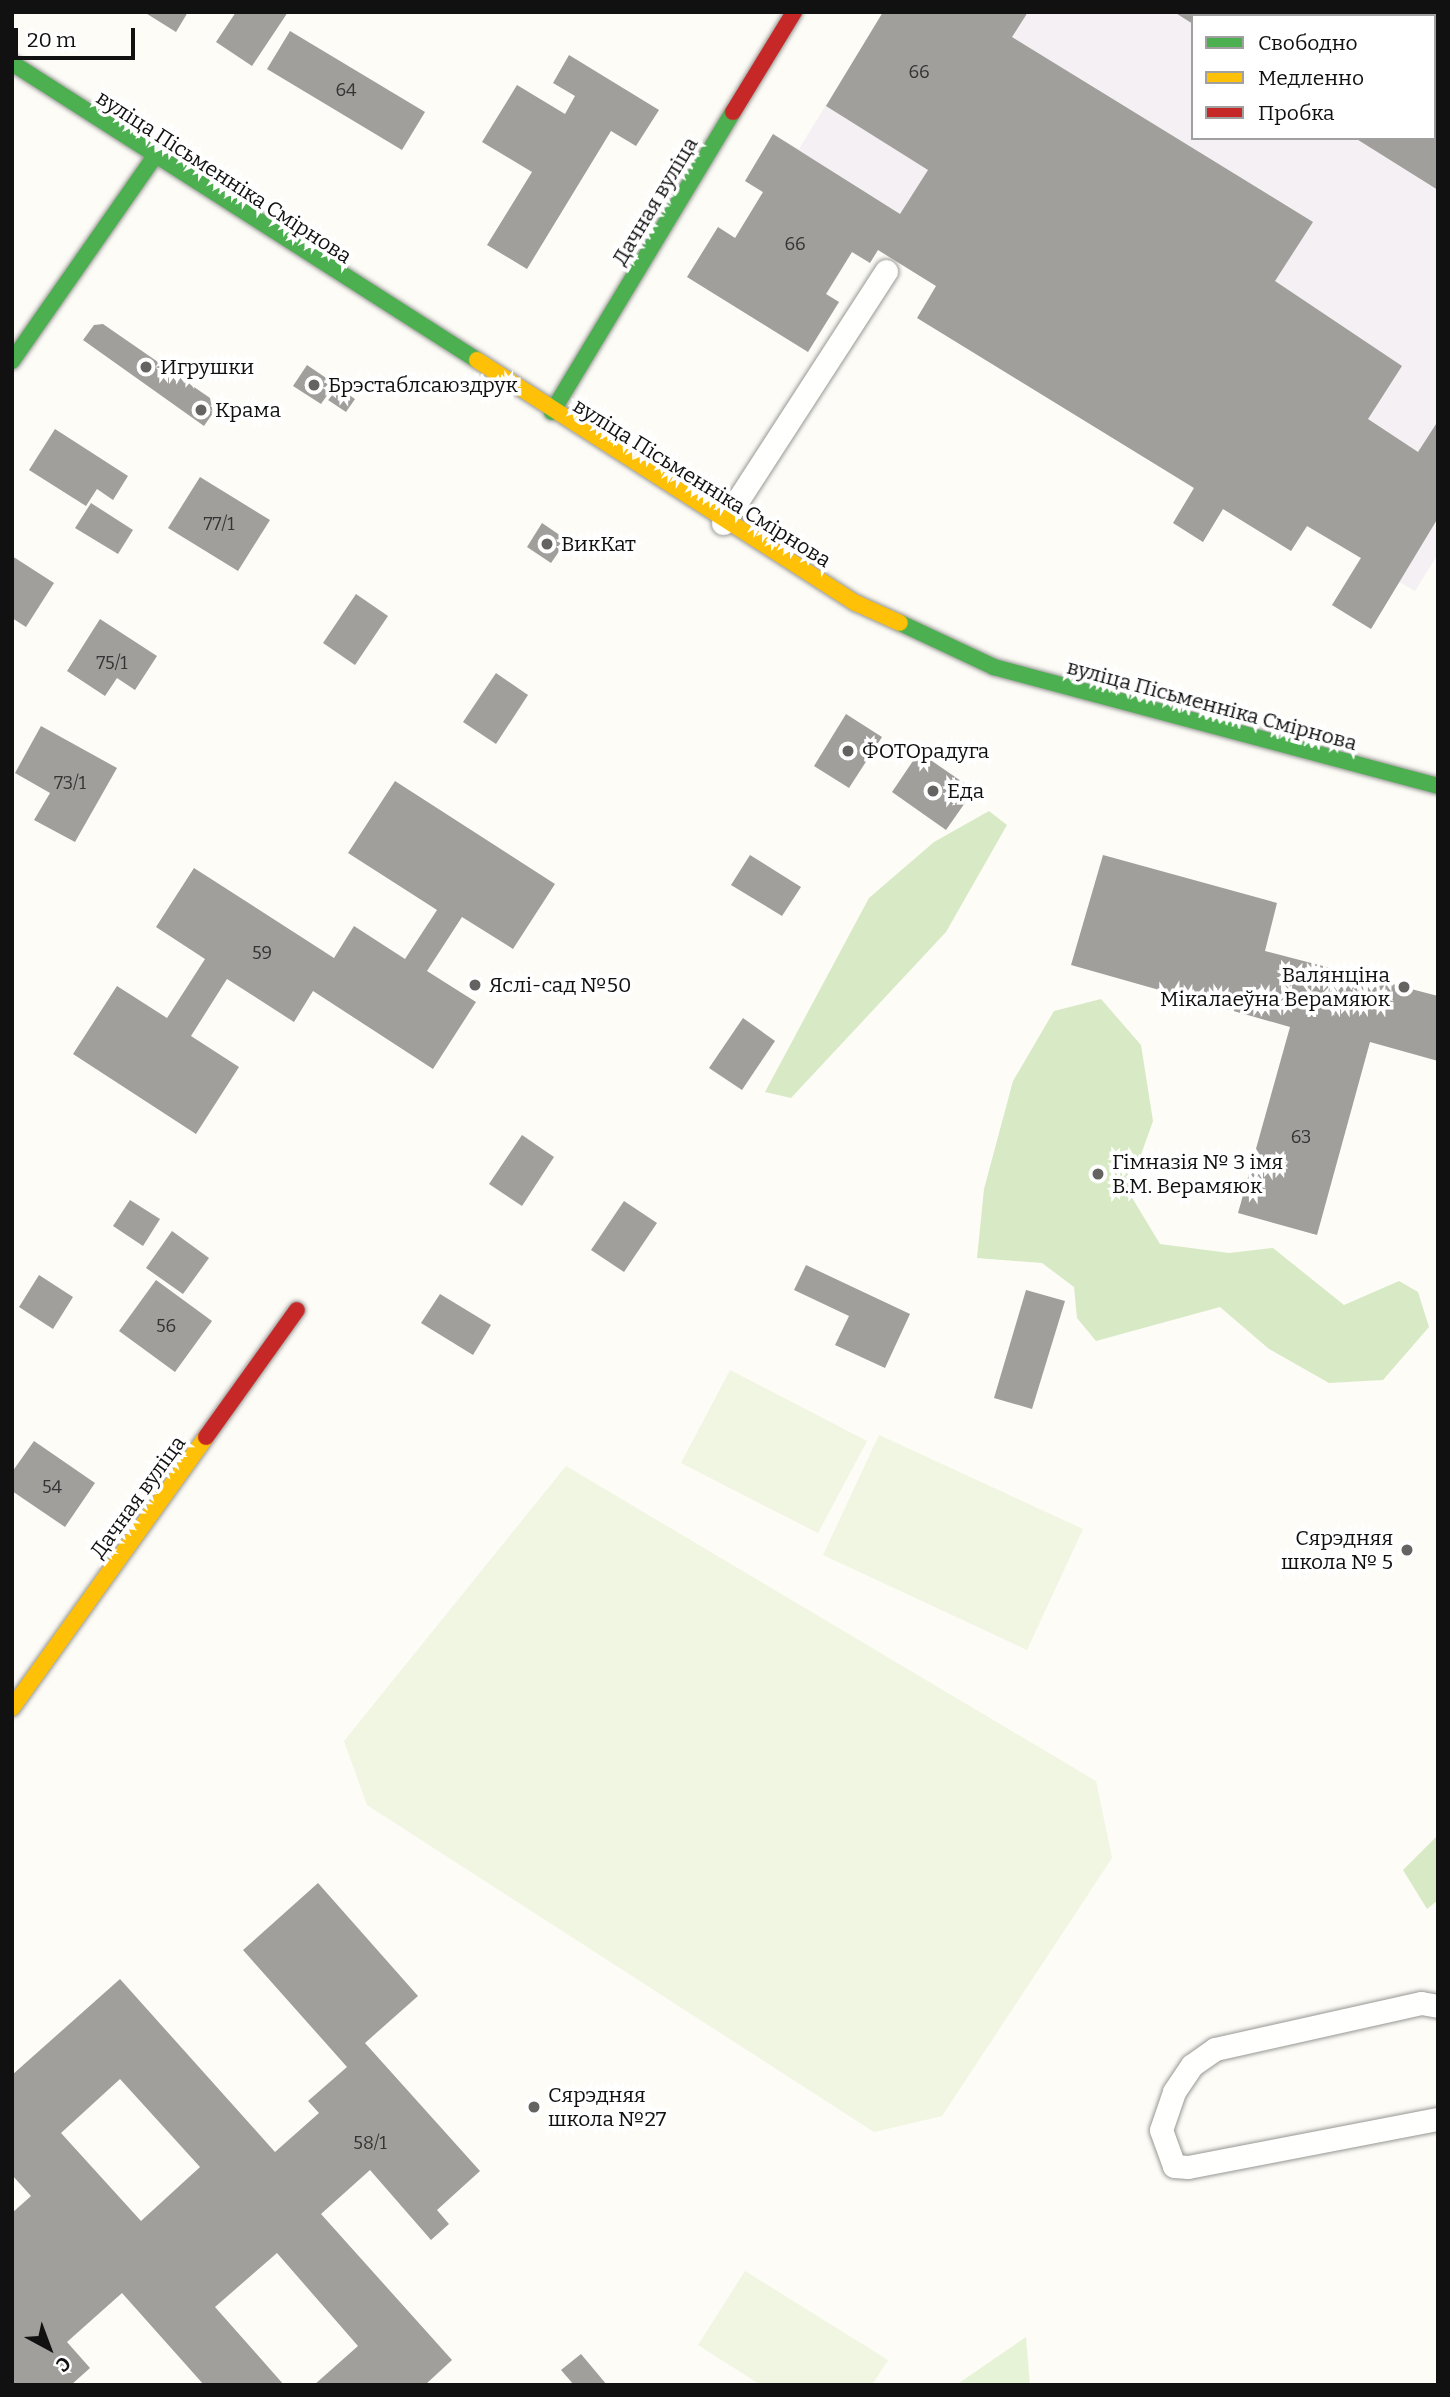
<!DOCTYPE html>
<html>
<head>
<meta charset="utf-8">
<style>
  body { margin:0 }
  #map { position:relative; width:1450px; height:2397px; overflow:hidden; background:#fdfcf7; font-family:Bitter,serif }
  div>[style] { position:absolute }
  .industrial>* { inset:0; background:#f5f0f3 }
  .green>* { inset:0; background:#e7f3d7 }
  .forest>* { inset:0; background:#d8eac5 }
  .pitch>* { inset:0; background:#f0f6e1 }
  .building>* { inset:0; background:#a19f9c }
  .roads { filter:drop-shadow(0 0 2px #979795) drop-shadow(0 0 2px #979795) }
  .lane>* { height:23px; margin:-11.5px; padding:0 11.5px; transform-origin:11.5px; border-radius:11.5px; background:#fffffe }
  .fast>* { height:16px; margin:-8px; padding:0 8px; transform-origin:8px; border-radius:8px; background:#4caf50 }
  .slow>* { height:16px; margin:-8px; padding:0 8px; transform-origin:8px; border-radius:8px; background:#ffc107 }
  .jam>* { height:16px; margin:-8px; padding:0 8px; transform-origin:8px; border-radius:8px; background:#c62828 }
  .dots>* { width:19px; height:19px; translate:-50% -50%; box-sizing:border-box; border:4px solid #fff; border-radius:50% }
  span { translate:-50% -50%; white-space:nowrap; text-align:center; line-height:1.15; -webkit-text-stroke:7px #fff; paint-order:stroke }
  .number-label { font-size:18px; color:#353434 }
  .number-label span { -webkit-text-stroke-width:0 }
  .street-label { font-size:21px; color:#111 }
  .poi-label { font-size:21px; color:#111 }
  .left { translate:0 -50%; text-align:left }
  .right { translate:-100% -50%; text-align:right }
  .frame { position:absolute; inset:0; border:14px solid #111; pointer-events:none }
  .legend { position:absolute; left:1191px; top:14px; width:245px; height:126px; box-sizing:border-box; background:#fff; border:2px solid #a0a0a0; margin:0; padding:9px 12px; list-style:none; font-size:21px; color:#111 }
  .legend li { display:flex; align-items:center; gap:14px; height:35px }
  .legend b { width:35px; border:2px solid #a0a0a0 }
  .north { position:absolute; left:14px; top:2313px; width:70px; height:70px; -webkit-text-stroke:5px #fff; paint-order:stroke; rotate:139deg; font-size:19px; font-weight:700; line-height:28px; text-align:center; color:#111 }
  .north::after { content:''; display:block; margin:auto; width:24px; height:32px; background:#111; clip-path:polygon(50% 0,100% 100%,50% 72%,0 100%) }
  .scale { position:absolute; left:14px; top:28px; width:121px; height:32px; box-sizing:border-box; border:4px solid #111; border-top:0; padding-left:9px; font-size:21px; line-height:24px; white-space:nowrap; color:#111; -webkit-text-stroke:5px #fff; paint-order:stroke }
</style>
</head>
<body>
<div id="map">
  <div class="industrial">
    <div style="clip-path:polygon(evenodd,883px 12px,1438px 12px,1438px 554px,1415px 591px,1399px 582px,1371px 629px,1332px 605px,1360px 558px,1308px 526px,1291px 551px,1223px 509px,1203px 542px,1173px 523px,1194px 488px,936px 286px,878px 250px,852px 252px,827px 294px,839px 302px,808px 352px,687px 277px,718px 227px,736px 238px,763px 193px,745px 181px,773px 134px,799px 149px,883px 12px,1193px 16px,1434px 16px,1434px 138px,1193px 138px,1193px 16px)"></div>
  </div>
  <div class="green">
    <div style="clip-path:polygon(1026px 2337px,1030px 2385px,956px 2385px)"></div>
  </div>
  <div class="forest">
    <div style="clip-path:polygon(989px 811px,1007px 825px,946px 932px,791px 1098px,765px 1092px,869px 898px,934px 842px)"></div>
    <div style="clip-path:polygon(1101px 999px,1141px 1045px,1153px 1121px,1128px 1191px,1160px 1244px,1229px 1253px,1273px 1248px,1344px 1305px,1399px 1281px,1418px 1292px,1429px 1327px,1383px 1380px,1329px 1383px,1269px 1349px,1220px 1307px,1096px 1341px,1077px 1318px,1074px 1287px,1042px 1263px,977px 1258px,984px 1189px,1013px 1081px,1054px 1011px)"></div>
    <div style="clip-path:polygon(1438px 1835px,1438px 1900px,1427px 1909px,1403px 1870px)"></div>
  </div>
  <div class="pitch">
    <div style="clip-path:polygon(730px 1370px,867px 1441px,818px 1533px,681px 1463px)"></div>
    <div style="clip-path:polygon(879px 1435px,1083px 1529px,1027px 1650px,823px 1555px)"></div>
    <div style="clip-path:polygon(566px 1466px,1096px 1781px,1112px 1858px,942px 2116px,874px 2132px,367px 1805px,344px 1741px)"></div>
    <div style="clip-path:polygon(745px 2271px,888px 2360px,872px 2385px,761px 2385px,698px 2345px)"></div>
  </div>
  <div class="building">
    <div style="clip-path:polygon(144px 12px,188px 12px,176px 32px)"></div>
    <div style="clip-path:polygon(236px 12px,288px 12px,252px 66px,216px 42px)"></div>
    <div style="clip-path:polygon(883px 12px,1028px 12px,1012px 37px,1313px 222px,1275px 281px,1402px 366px,1368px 419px,1418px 452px,1438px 421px,1438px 518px,1371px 629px,1332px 605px,1361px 558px,1307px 526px,1291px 551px,1223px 509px,1203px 542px,1173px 523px,1194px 488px,917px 318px,936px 286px,878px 250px,870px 263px,852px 252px,826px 294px,839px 302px,808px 352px,687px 277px,718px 227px,735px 238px,763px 192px,745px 181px,773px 134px,900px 214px,928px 170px,826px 106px)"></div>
    <div style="clip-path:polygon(1174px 12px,1222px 12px,1193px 16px,1193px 24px)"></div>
    <div style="clip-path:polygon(1434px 21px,1438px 24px,1438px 190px,1355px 138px,1434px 138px)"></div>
    <div style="clip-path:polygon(290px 31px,425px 112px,402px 150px,267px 69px)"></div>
    <div style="clip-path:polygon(569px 55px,659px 110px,636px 146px,611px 131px,527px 269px,487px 245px,532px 172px,482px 142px,517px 85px,565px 114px,575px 96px,553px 83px)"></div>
    <div style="clip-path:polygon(103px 324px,210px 398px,213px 413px,204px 426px,83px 340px,94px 325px)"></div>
    <div style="clip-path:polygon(307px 365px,335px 384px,321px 404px,293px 386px)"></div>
    <div style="clip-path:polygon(337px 387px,355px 399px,346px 412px,328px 400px)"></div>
    <div style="clip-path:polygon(55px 429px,128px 476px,113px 500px,97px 489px,86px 506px,29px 470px)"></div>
    <div style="clip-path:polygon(200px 477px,270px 520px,238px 571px,168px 528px)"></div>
    <div style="clip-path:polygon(91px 503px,133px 530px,118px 554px,75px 528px)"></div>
    <div style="clip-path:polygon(542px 523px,567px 540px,551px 563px,527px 547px)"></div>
    <div style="clip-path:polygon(12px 556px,54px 583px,26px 627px,12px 618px)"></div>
    <div style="clip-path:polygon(356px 594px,388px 616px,355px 665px,323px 643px)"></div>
    <div style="clip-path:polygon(100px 619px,157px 656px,135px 690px,117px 678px,105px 696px,67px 671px)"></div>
    <div style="clip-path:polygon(496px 673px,528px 695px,496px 744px,463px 722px)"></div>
    <div style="clip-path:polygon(846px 714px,882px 737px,849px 788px,814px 766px)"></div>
    <div style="clip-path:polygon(41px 726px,117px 768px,75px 842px,34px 820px,50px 793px,15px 773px)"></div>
    <div style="clip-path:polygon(919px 752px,974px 790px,946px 830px,892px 792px)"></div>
    <div style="clip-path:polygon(395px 781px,555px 884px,513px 949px,462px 917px,427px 971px,476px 1002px,433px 1069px,313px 991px,294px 1022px,227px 979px,191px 1036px,239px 1067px,196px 1134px,73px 1054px,117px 986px,167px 1018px,205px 959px,156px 927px,194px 868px,334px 958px,354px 926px,405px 959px,437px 910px,348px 853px)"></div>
    <div style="clip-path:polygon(750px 855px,801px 887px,782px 916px,731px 885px)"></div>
    <div style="clip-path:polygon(1103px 855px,1277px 903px,1265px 951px,1438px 996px,1438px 1061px,1370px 1042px,1317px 1235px,1238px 1213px,1290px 1027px,1071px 965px)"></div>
    <div style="clip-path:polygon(743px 1018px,775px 1041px,742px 1090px,709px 1068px)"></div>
    <div style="clip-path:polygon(522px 1135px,554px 1157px,522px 1206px,489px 1184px)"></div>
    <div style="clip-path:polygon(130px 1200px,160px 1219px,143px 1246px,113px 1226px)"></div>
    <div style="clip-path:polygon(624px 1201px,657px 1223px,624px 1272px,591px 1250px)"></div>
    <div style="clip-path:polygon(172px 1231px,209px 1258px,183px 1294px,146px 1268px)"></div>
    <div style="clip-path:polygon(806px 1265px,910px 1314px,885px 1368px,835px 1345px,849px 1316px,794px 1290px)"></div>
    <div style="clip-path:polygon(39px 1275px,73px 1297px,53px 1329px,19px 1307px)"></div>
    <div style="clip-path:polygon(156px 1280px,212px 1321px,175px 1372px,119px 1331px)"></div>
    <div style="clip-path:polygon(1026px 1290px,1065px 1301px,1032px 1409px,994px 1398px)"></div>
    <div style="clip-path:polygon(440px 1294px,491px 1325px,473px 1355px,421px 1323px)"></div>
    <div style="clip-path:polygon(34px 1441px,95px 1483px,65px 1527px,12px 1491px,12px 1472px)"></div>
    <div style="clip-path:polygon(evenodd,318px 1883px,418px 1996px,365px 2043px,480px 2171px,437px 2210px,449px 2224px,431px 2240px,370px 2170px,321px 2214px,452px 2360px,425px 2385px,314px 2385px,358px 2346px,277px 2253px,215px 2307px,284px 2385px,204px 2385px,122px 2293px,67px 2342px,90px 2368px,71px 2385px,12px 2385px,12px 2213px,31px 2196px,12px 2175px,12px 2075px,120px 1979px,275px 2152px,319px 2113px,308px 2101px,347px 2067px,243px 1950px,318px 1883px,120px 2079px,200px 2167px,141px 2221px,61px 2133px,120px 2079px)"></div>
    <div style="clip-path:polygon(581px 2354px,607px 2385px,574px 2385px,561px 2370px)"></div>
  </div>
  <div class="roads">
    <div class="lane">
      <div style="left:723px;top:523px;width:300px;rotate:-57.1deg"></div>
      <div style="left:1438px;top:2006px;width:17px;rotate:-170deg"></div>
      <div style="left:1421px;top:2003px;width:211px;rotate:167.4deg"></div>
      <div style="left:1215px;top:2049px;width:28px;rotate:145deg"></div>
      <div style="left:1192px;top:2065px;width:32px;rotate:124deg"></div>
      <div style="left:1174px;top:2092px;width:40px;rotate:108.9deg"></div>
      <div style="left:1161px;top:2130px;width:38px;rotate:70deg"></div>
      <div style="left:1174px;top:2166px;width:14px;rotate:4deg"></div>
      <div style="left:1188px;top:2167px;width:255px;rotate:-10.9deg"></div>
    </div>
    <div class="fast">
      <div style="left:12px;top:63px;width:552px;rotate:32.57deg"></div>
      <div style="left:12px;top:361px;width:250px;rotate:-55.1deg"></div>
      <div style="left:552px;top:412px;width:350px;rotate:-58.9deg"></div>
      <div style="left:900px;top:623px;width:104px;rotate:25.1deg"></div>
      <div style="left:994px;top:667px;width:460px;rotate:15deg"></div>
    </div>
    <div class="slow">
      <div style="left:477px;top:360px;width:450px;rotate:32.7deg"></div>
      <div style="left:856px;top:603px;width:48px;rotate:24.4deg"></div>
      <div style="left:12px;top:1708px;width:333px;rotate:-54.4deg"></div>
    </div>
    <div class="jam">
      <div style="left:733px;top:112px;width:117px;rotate:-58.6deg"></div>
      <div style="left:206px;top:1437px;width:156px;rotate:-54.4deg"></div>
    </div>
  </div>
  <div class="dots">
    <div style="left:146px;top:367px;background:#646362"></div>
    <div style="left:314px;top:385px;background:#646362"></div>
    <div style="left:201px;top:410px;background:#646362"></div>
    <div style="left:547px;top:544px;background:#646362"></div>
    <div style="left:848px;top:751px;background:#646362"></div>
    <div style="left:933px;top:791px;background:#646362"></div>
    <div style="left:475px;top:985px;background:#646362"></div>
    <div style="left:1404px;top:987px;background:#646362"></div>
    <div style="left:1098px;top:1174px;background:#646362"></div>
    <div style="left:1407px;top:1550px;background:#646362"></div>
    <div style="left:534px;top:2107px;background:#646362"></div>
  </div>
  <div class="number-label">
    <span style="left:919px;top:72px">66</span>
    <span style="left:346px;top:90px">64</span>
    <span style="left:795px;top:244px">66</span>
    <span style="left:219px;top:524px">77/1</span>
    <span style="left:112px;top:663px">75/1</span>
    <span style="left:70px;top:783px">73/1</span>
    <span style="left:262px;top:953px">59</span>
    <span style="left:1301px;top:1137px">63</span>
    <span style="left:166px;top:1326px">56</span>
    <span style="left:52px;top:1487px">54</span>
    <span style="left:370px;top:2143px">58/1</span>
  </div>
  <div class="street-label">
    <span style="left:224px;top:177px;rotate:33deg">вуліца Пісьменніка Смірнова</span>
    <span style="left:655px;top:201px;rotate:-59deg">Дачная вуліца</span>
    <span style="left:702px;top:483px;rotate:32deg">вуліца Пісьменніка Смірнова</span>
    <span style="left:1212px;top:705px;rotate:15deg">вуліца Пісьменніка Смірнова</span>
    <span style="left:138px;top:1497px;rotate:-54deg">Дачная вуліца</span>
  </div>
  <div class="poi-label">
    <span class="left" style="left:160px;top:367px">Игрушки</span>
    <span class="left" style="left:328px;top:385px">Брэстаблсаюздрук</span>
    <span class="left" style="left:215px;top:410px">Крама</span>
    <span class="left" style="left:561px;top:544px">ВикКат</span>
    <span class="left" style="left:862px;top:751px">ФОТОрадуга</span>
    <span class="left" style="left:947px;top:791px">Еда</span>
    <span class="right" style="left:1390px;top:987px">Валянціна<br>Мікалаеўна Верамяюк</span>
    <span class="left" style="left:489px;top:985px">Яслі-сад №50</span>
    <span class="left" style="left:1112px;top:1174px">Гімназія № 3 імя<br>В.М. Верамяюк</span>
    <span class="right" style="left:1393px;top:1550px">Сярэдняя<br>школа № 5</span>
    <span class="left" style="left:548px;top:2107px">Сярэдняя<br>школа №27</span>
  </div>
  <div class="frame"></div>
  <ul class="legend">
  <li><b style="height:9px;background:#4caf50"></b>Свободно</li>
  <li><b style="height:9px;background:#ffc107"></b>Медленно</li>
  <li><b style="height:9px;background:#c62828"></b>Пробка</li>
  </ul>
  <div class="north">С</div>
  <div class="scale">20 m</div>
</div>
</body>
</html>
